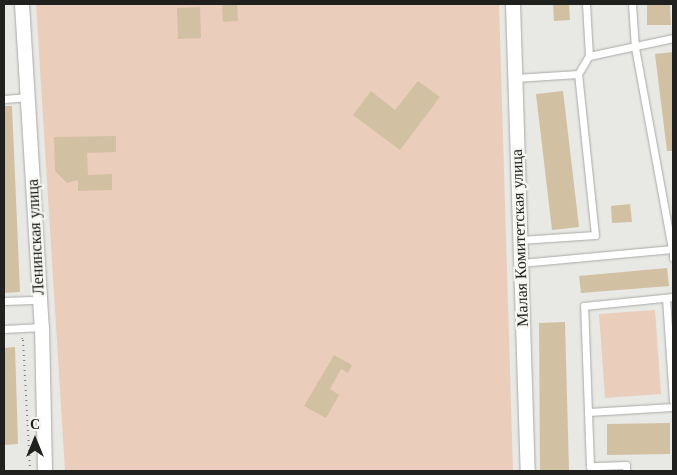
<!DOCTYPE html>
<html>
<head>
<meta charset="utf-8">
<style>
  body { margin:0 }
  #map { position:relative; width:677px; height:475px; overflow:hidden; background:#e8e8e5; font-family:Georgia,serif }
  div>[style] { position:absolute }
  .green>* { inset:0; background:#eacdbb }
  .building>* { inset:0; background:#d2c0a2 }
  .path>* { height:2px; margin-top:-1px; transform-origin:0; background:repeating-linear-gradient(90deg,#7f7f7d 0 1px,transparent 0 5px) }
  .roads { filter:drop-shadow(0 0 1px #a9a9a6) drop-shadow(0 0 1px #a9a9a6) }
  .service>* { height:7px; margin:-3.5px; padding:0 3.5px; transform-origin:3.5px; border-radius:3.5px; background:#fff }
  .minor>* { height:14px; margin:-7px; padding:0 7px; transform-origin:7px; border-radius:7px; background:#fff }
  span { translate:-50% -50%; white-space:nowrap; text-align:center; line-height:1.15; -webkit-text-stroke:4.5px #f5f5f2; paint-order:stroke }
  .street-label { font-size:16px; color:#20201f }
  .frame { position:absolute; inset:0; border:5px solid #20201f; pointer-events:none }
  .north { position:absolute; left:10px; top:415px; width:50px; height:50px; -webkit-text-stroke:4px #f5f5f2; paint-order:stroke; rotate:0deg; font-size:14px; font-weight:700; line-height:20px; text-align:center; color:#20201f }
  .north::after { content:''; display:block; margin:auto; width:18px; height:22px; background:#20201f; clip-path:polygon(50% 0,100% 100%,50% 72%,0 100%) }
</style>
</head>
<body>
<div id="map">
  <div class="green">
    <div style="clip-path:polygon(36px 4px,499px 4px,513px 471px,65px 471px)"></div>
    <div style="clip-path:polygon(655px 310px,661px 394px,605px 398px,599px 314px)"></div>
  </div>
  <div class="building">
    <div style="clip-path:polygon(222px 4px,237px 4px,238px 21px,223px 22px)"></div>
    <div style="clip-path:polygon(553px 4px,569px 4px,570px 20px,554px 21px)"></div>
    <div style="clip-path:polygon(647px 4px,670px 4px,671px 25px,647px 25px)"></div>
    <div style="clip-path:polygon(200px 7px,201px 38px,178px 39px,177px 8px)"></div>
    <div style="clip-path:polygon(673px 52px,673px 151px,667px 151px,655px 54px)"></div>
    <div style="clip-path:polygon(418px 81px,440px 97px,400px 150px,353px 115px,371px 91px,395px 110px)"></div>
    <div style="clip-path:polygon(563px 91px,579px 227px,552px 230px,536px 94px)"></div>
    <div style="clip-path:polygon(4px 106px,12px 106px,20px 292px,4px 293px)"></div>
    <div style="clip-path:polygon(116px 136px,116px 152px,87px 153px,88px 175px,112px 174px,112px 190px,78px 191px,78px 180px,67px 183px,55px 171px,54px 137px)"></div>
    <div style="clip-path:polygon(630px 204px,632px 222px,612px 223px,611px 206px)"></div>
    <div style="clip-path:polygon(667px 268px,669px 286px,581px 293px,579px 276px)"></div>
    <div style="clip-path:polygon(565px 322px,569px 471px,540px 471px,539px 323px)"></div>
    <div style="clip-path:polygon(15px 347px,18px 444px,4px 445px,4px 348px)"></div>
    <div style="clip-path:polygon(334px 355px,352px 365px,348px 373px,341px 369px,330px 389px,339px 395px,326px 418px,304px 406px)"></div>
    <div style="clip-path:polygon(670px 423px,670px 454px,607px 455px,607px 424px)"></div>
  </div>
  <div class="path">
    <div style="left:22px;top:338px;width:2px;rotate:63deg"></div>
    <div style="left:23px;top:340px;width:131px;rotate:86.9deg"></div>
  </div>
  <div class="roads">
    <div class="service">
      <div style="left:589px;top:56px;width:86px;rotate:-12.1deg"></div>
      <div style="left:515px;top:78px;width:63px;rotate:-3.6deg"></div>
      <div style="left:578px;top:74px;width:21px;rotate:-59deg"></div>
      <div style="left:589px;top:56px;width:52px;rotate:-93.3deg"></div>
      <div style="left:4px;top:99px;width:24px;rotate:-5deg"></div>
      <div style="left:520px;top:240px;width:75px;rotate:-3.8deg"></div>
      <div style="left:595px;top:235px;width:162px;rotate:-96deg"></div>
      <div style="left:673px;top:249px;width:9px;rotate:90deg"></div>
      <div style="left:521px;top:263px;width:152px;rotate:-5.3deg"></div>
      <div style="left:672px;top:249px;width:204px;rotate:-100.4deg"></div>
      <div style="left:635px;top:48px;width:44px;rotate:-93.9deg"></div>
      <div style="left:666px;top:298px;width:103px;rotate:86.1deg"></div>
      <div style="left:4px;top:301px;width:35px;rotate:-2deg"></div>
      <div style="left:4px;top:329px;width:38px;rotate:-3deg"></div>
      <div style="left:588px;top:412px;width:85px;rotate:-3.4deg"></div>
      <div style="left:626px;top:471px;width:6px;rotate:-90deg"></div>
      <div style="left:626px;top:465px;width:36px;rotate:178deg"></div>
      <div style="left:590px;top:466px;width:160px;rotate:-92.1deg"></div>
      <div style="left:584px;top:306px;width:89px;rotate:-5.8deg"></div>
    </div>
    <div class="minor">
      <div style="left:22px;top:4px;width:324px;rotate:86.5deg"></div>
      <div style="left:42px;top:327px;width:144px;rotate:88.8deg"></div>
      <div style="left:513px;top:4px;width:467px;rotate:88.2deg"></div>
    </div>
  </div>
  <div class="street-label">
    <span style="left:36px;top:237px;rotate:-93deg">Ленинская улица</span>
    <span style="left:520px;top:238px;rotate:-92deg">Малая Комитетская улица</span>
  </div>
  <div class="frame"></div>
  <div class="north">С</div>
</div>
</body>
</html>
